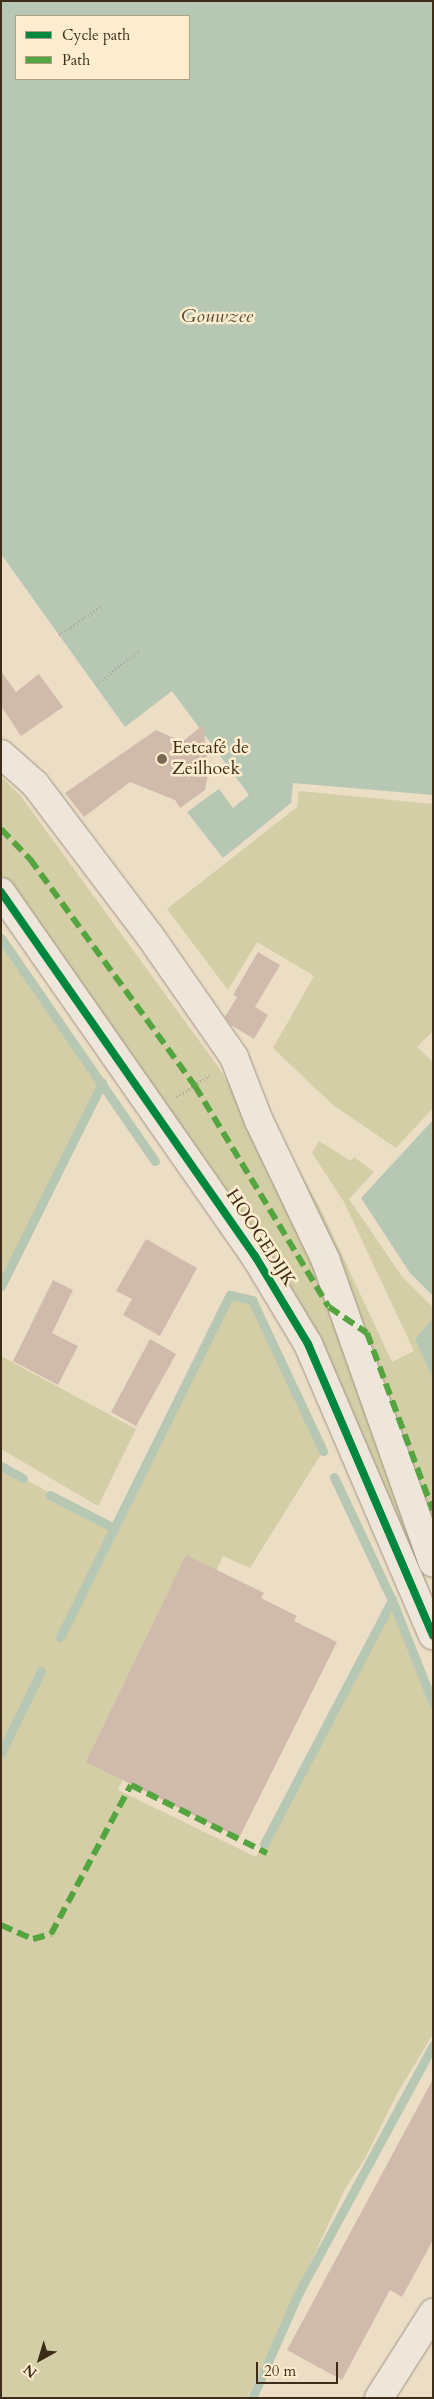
<!DOCTYPE html>
<html>
<head>
<meta charset="utf-8">
<style>
  body { margin:0 }
  #map { position:relative; width:434px; height:2399px; overflow:hidden; background:#ecddc5; font-family:Cardo,serif }
  div>[style] { position:absolute }
  .green>* { inset:0; background:#d4cea6 }
  .water>* { inset:0; background:#b6c7b4 }
  .stream>* { height:9px; margin:-4.5px; padding:0 4.5px; transform-origin:4.5px; border-radius:4.5px; background:#b6c7b4 }
  .building>* { inset:0; background:#cfbaab }
  .path>* { height:3px; margin-top:-1.5px; transform-origin:0; background:repeating-linear-gradient(90deg,#ada69a 0 1px,transparent 0 3.5px) }
  .roads { filter:drop-shadow(0 0 1px #9d9384) drop-shadow(0 0 1px #9d9384) }
  .minor>* { height:28px; margin:-14px; padding:0 14px; transform-origin:14px; border-radius:14px; background:#eee6da }
  .quiet>* { height:6px; margin-top:-3px; transform-origin:0; background:repeating-linear-gradient(90deg,#54a440 0 12px,transparent 0 18px) }
  .cycleway>* { height:8px; margin:-4px; padding:0 4px; transform-origin:4px; border-radius:4px; background:#00873e }
  .dots>* { width:14px; height:14px; translate:-50% -50%; box-sizing:border-box; border:2px solid #feecce; border-radius:50% }
  span { translate:-50% -50%; white-space:nowrap; text-align:center; line-height:1.15; -webkit-text-stroke:5px #feecce; paint-order:stroke }
  .poi-label { font-size:18px; color:#3c2c18 }
  .left { translate:0 -50%; text-align:left }
  .street-label { font-size:18px; color:#3c2c18 }
  .water-label { font-size:19px; color:#55503d; font-style:italic }
  .frame { position:absolute; inset:0; border:2px solid #3c2c18; pointer-events:none }
  .legend { position:absolute; left:15px; top:15px; width:175px; height:65px; box-sizing:border-box; background:#feecce; border:1px solid #b09f85; margin:0; padding:6px 9px; list-style:none; font-size:15px; color:#3c2c18 }
  .legend li { display:flex; align-items:center; gap:10px; height:25px }
  .legend b { width:25px; border:1px solid #b09f85 }
  .north { position:absolute; left:15px; top:2334px; width:50px; height:50px; -webkit-text-stroke:4px #feecce; paint-order:stroke; rotate:219deg; font-size:14px; font-weight:700; line-height:20px; text-align:center; color:#3c2c18 }
  .north::after { content:''; display:block; margin:auto; width:18px; height:22px; background:#3c2c18; clip-path:polygon(50% 0,100% 100%,50% 72%,0 100%) }
  .scale { position:absolute; left:256px; top:2362px; width:82px; height:22px; box-sizing:border-box; border:2px solid #3c2c18; border-top:0; padding-left:6px; font-size:15px; line-height:18px; white-space:nowrap; color:#3c2c18; -webkit-text-stroke:4px #feecce; paint-order:stroke }
</style>
</head>
<body>
<div id="map">
  <div class="green">
    <div style="clip-path:polygon(1px 777px,20px 795px,219px 1068px,254px 1125px,334px 1297px,333px 1322px,341px 1341px,355px 1355px,410px 1539px,433px 1600px,316px 1334px,1px 874px)"></div>
    <div style="clip-path:polygon(299px 791px,433px 804px,433px 1031px,417px 1047px,433px 1062px,433px 1108px,396px 1148px,333px 1105px,273px 1048px,314px 976px,257px 942px,228px 990px,167px 909px,297px 807px)"></div>
    <div style="clip-path:polygon(1px 938px,102px 1083px,1px 1286px)"></div>
    <div style="clip-path:polygon(319px 1141px,351px 1161px,354px 1157px,374px 1172px,349px 1199px,403px 1278px,433px 1307px,433px 1318px,415px 1339px,433px 1366px,433px 1547px,290px 1168px,295px 1163px,321px 1210px,392px 1362px,414px 1351px,344px 1202px,312px 1153px)"></div>
    <div style="clip-path:polygon(230px 1295px,252px 1300px,323px 1451px,250px 1568px,223px 1556px,118px 1790px,256px 1857px,392px 1600px,433px 1702px,433px 2034px,397px 2094px,364px 2160px,345px 2189px,247px 2398px,1px 2398px,1px 1466px,114px 1528px)"></div>
    <div style="clip-path:polygon(1px 1356px,136px 1429px,98px 1506px,1px 1449px)"></div>
  </div>
  <div class="water">
    <div style="clip-path:polygon(evenodd,1px 1px,433px 1px,433px 795px,293px 783px,291px 803px,223px 858px,187px 812px,219px 789px,233px 808px,249px 795px,172px 691px,125px 727px,1px 554px,1px 1px,16px 16px,189px 16px,189px 79px,16px 79px,16px 16px)"></div>
    <div style="clip-path:polygon(433px 1120px,433px 1296px,410px 1273px,361px 1198px)"></div>
    <div style="clip-path:polygon(433px 1318px,433px 1379px,415px 1339px)"></div>
  </div>
  <div class="stream">
    <div style="left:1px;top:938px;width:271px;rotate:55.4deg"></div>
    <div style="left:1px;top:1286px;width:227px;rotate:-63.5deg"></div>
    <div style="left:1px;top:1466px;width:25px;rotate:29deg"></div>
    <div style="left:334px;top:1477px;width:136px;rotate:64.8deg"></div>
    <div style="left:392px;top:1600px;width:111px;rotate:68.3deg"></div>
    <div style="left:50px;top:1495px;width:72px;rotate:27.3deg"></div>
    <div style="left:60px;top:1637px;width:382px;rotate:-63.6deg"></div>
    <div style="left:230px;top:1295px;width:23px;rotate:13deg"></div>
    <div style="left:252px;top:1300px;width:167px;rotate:64.8deg"></div>
    <div style="left:1px;top:1753px;width:91px;rotate:-64deg"></div>
    <div style="left:264px;top:1844px;width:276px;rotate:-62.3deg"></div>
    <div style="left:252px;top:2398px;width:116px;rotate:-66.1deg"></div>
    <div style="left:299px;top:2292px;width:281px;rotate:-61.5deg"></div>
  </div>
  <div class="building">
    <div style="clip-path:polygon(1px 671px,16px 692px,39px 674px,63px 707px,21px 736px,1px 706px)"></div>
    <div style="clip-path:polygon(203px 725px,209px 769px,205px 790px,180px 808px,175px 800px,130px 782px,84px 817px,65px 793px,156px 730px,182px 742px)"></div>
    <div style="clip-path:polygon(258px 952px,280px 965px,255px 1007px,268px 1015px,254px 1039px,231px 1025px,225px 1017px,237px 997px,233px 995px)"></div>
    <div style="clip-path:polygon(146px 1239px,197px 1268px,160px 1336px,123px 1315px,132px 1299px,116px 1291px)"></div>
    <div style="clip-path:polygon(53px 1280px,73px 1290px,52px 1333px,78px 1346px,58px 1385px,13px 1361px)"></div>
    <div style="clip-path:polygon(150px 1339px,176px 1354px,136px 1426px,111px 1412px)"></div>
    <div style="clip-path:polygon(186px 1555px,264px 1593px,261px 1598px,297px 1616px,294px 1621px,337px 1642px,239px 1838px,86px 1762px)"></div>
    <div style="clip-path:polygon(433px 2079px,433px 2240px,402px 2297px,390px 2290px,342px 2380px,287px 2350px)"></div>
  </div>
  <div class="path">
    <div style="left:59px;top:635px;width:51px;rotate:-34.6deg"></div>
    <div style="left:96px;top:684px;width:54px;rotate:-37.5deg"></div>
    <div style="left:177px;top:1097px;width:41px;rotate:-34.1deg"></div>
  </div>
  <div class="roads">
    <div class="minor">
      <div style="left:1px;top:754px;width:45px;rotate:41.4deg"></div>
      <div style="left:35px;top:784px;width:191px;rotate:52.9deg"></div>
      <div style="left:150px;top:936px;width:147px;rotate:55.2deg"></div>
      <div style="left:234px;top:1057px;width:69px;rotate:68.7deg"></div>
      <div style="left:259px;top:1121px;width:155px;rotate:64.4deg"></div>
      <div style="left:326px;top:1261px;width:320px;rotate:70.5deg"></div>
      <div style="left:1px;top:892px;width:444px;rotate:55.1deg"></div>
      <div style="left:255px;top:1256px;width:103px;rotate:58.9deg"></div>
      <div style="left:308px;top:1344px;width:317px;rotate:66.8deg"></div>
      <div style="left:379px;top:2398px;width:101px;rotate:-57.6deg"></div>
    </div>
  </div>
  <div class="quiet">
    <div style="left:1px;top:829px;width:42px;rotate:46deg"></div>
    <div style="left:30px;top:859px;width:281px;rotate:54deg"></div>
    <div style="left:195px;top:1086px;width:258px;rotate:58.8deg"></div>
    <div style="left:329px;top:1307px;width:46px;rotate:34.4deg"></div>
    <div style="left:367px;top:1333px;width:189px;rotate:69.6deg"></div>
    <div style="left:1px;top:1925px;width:35px;rotate:24deg"></div>
    <div style="left:33px;top:1939px;width:19px;rotate:-16deg"></div>
    <div style="left:51px;top:1934px;width:169px;rotate:-61.8deg"></div>
    <div style="left:131px;top:1785px;width:152px;rotate:26.6deg"></div>
  </div>
  <div class="cycleway">
    <div style="left:1px;top:892px;width:444px;rotate:55.1deg"></div>
    <div style="left:255px;top:1256px;width:103px;rotate:58.9deg"></div>
    <div style="left:308px;top:1344px;width:317px;rotate:66.8deg"></div>
  </div>
  <div class="dots">
    <div style="left:162px;top:759px;background:#7a6a55"></div>
  </div>
  <div class="poi-label">
    <span class="left" style="left:172px;top:759px">Eetcafé de<br>Zeilhoek</span>
  </div>
  <div class="street-label">
    <span style="left:260px;top:1238px;rotate:57deg">HOOGEDIJK</span>
  </div>
  <div class="water-label">
    <span style="left:217px;top:317px">Gouwzee</span>
  </div>
  <div class="frame"></div>
  <ul class="legend">
  <li><b style="height:6px;background:#00873e"></b>Cycle path</li>
  <li><b style="height:6px;background:#54a440"></b>Path</li>
  </ul>
  <div class="north">N</div>
  <div class="scale">20 m</div>
</div>
</body>
</html>
